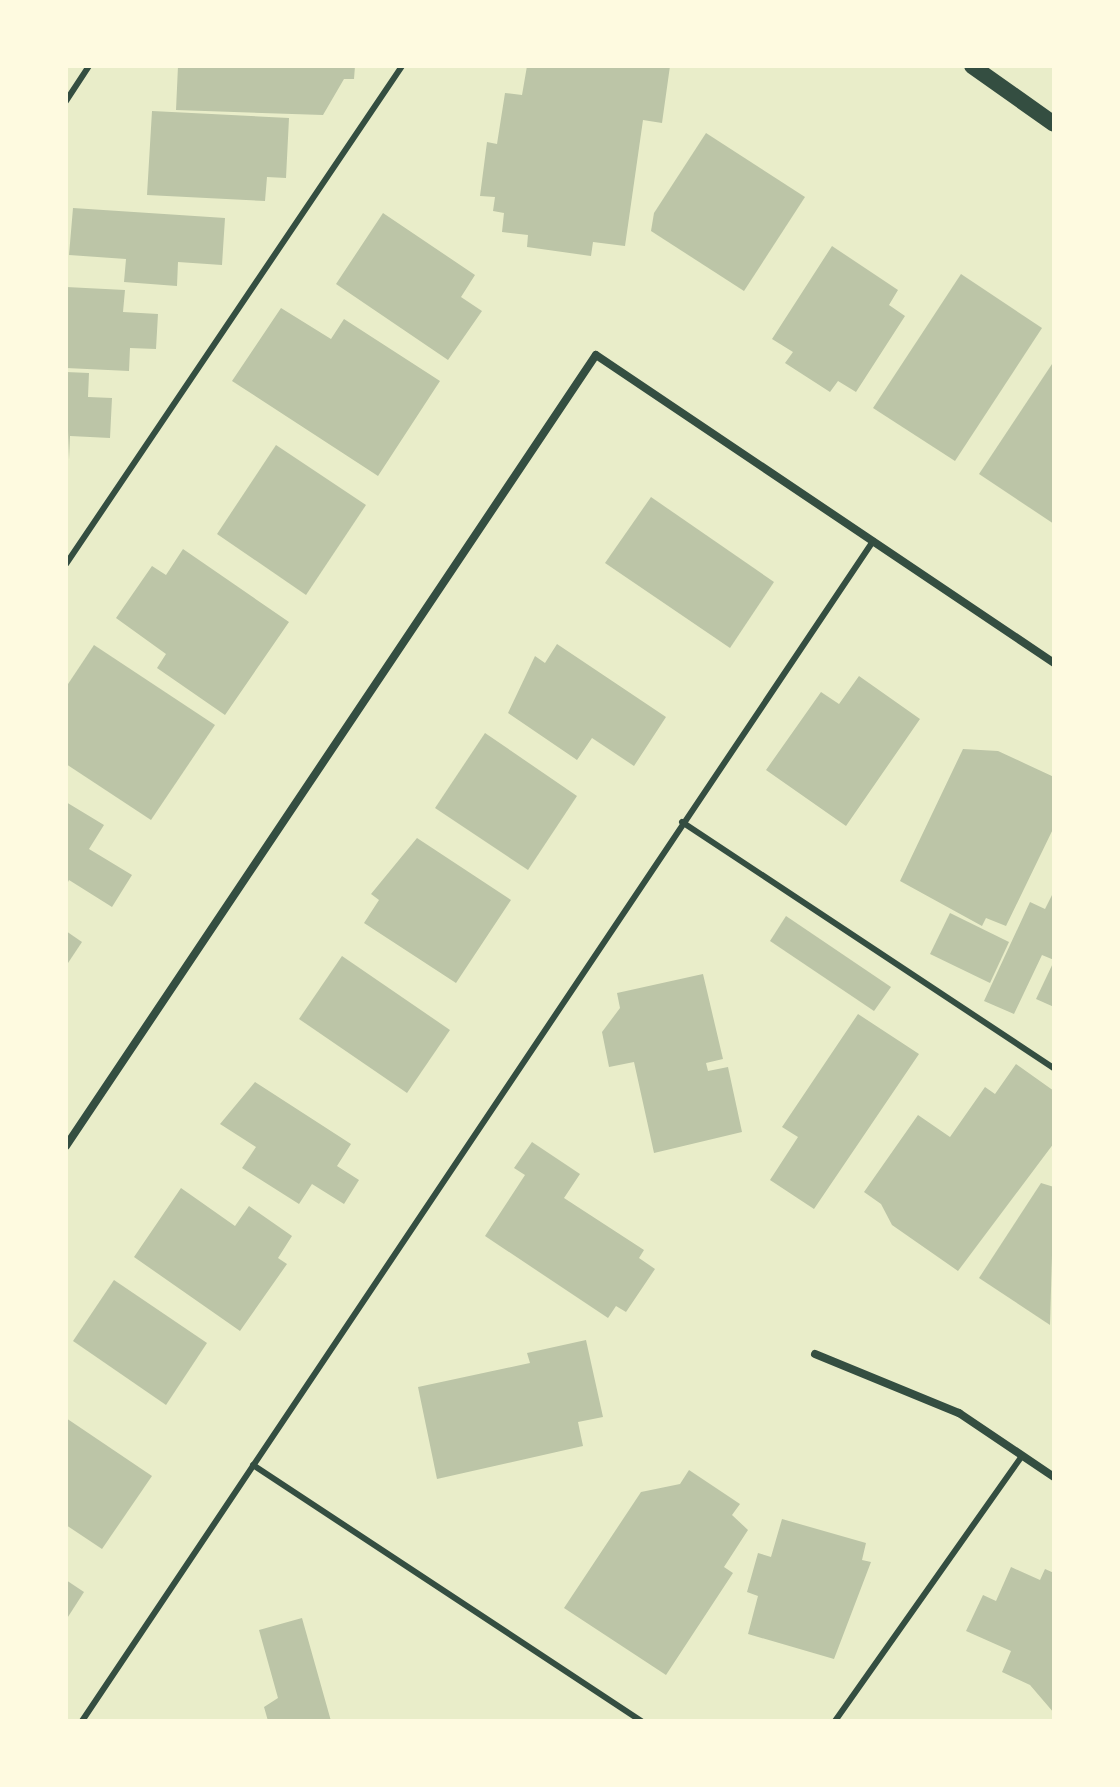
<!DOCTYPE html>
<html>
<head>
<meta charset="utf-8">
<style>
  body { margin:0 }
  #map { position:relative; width:1120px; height:1787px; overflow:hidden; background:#e9edc9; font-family:Commissioner,sans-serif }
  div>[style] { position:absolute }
  .building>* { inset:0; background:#bcc5a7 }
  .service>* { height:6px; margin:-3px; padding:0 3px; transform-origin:3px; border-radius:3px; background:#344e41 }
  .minor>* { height:8px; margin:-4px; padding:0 4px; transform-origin:4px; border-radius:4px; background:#344e41 }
  .secondary>* { height:16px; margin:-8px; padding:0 8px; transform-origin:8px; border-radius:8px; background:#344e41 }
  span { translate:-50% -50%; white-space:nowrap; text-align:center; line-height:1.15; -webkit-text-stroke:6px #fefae0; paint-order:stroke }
  .frame { position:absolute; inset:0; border:68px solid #fefae0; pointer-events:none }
</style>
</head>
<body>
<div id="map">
  <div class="building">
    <div style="clip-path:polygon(178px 66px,355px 66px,354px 79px,344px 79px,323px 115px,176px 110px)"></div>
    <div style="clip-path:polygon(527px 66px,670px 66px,662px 123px,643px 120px,625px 246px,593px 242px,591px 256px,527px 247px,528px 235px,502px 232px,504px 213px,493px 211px,495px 197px,480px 196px,487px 142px,497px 144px,505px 93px,522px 95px)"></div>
    <div style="clip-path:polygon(152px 111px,289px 118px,286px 178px,267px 177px,265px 201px,147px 195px)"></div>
    <div style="clip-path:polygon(706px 133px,805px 197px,744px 291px,651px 231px,654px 213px)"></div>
    <div style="clip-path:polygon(73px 208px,225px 218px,222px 265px,178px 262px,177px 286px,124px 282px,126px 259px,69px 255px)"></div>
    <div style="clip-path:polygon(383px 213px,475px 275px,461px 297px,482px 311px,448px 360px,336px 284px)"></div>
    <div style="clip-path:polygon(832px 246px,898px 290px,889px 305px,905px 316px,856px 392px,838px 381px,830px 392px,785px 363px,793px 352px,772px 339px)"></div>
    <div style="clip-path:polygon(961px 274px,1042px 328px,955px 461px,873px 408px)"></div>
    <div style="clip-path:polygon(66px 287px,125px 290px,123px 312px,158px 314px,156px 349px,130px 348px,129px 371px,66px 368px)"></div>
    <div style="clip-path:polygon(281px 308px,331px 339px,344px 319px,440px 381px,378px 476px,232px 381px)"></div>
    <div style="clip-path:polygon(1054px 361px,1054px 524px,979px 474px)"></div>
    <div style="clip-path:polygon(66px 372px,89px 373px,88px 397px,112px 398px,110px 438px,70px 436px,69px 460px)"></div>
    <div style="clip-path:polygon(276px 445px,366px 505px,306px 595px,217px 534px)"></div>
    <div style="clip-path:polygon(651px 497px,774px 582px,730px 648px,605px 563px)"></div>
    <div style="clip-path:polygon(183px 549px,289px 622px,225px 715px,157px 668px,166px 654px,116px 618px,152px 566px,166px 575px)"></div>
    <div style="clip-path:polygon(557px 644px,666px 717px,634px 766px,592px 738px,577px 760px,508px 713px,535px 656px,545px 663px)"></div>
    <div style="clip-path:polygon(94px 645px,215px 725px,151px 820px,66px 764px,66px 687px)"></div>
    <div style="clip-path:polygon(859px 676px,920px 719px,846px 826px,766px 770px,821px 692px,839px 704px)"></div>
    <div style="clip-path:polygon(485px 733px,577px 796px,528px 870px,435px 808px)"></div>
    <div style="clip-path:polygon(963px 749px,998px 751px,1054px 777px,1054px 827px,1006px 926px,986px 918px,982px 926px,900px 881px)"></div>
    <div style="clip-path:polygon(66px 802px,104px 825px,89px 849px,132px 875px,112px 907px,69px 880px,66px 886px)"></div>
    <div style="clip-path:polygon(417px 838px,511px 900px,456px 983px,364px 923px,379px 900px,371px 894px)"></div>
    <div style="clip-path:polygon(1054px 891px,1054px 960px,1042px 955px,1014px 1014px,984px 1001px,1030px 902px,1045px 909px)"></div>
    <div style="clip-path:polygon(950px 913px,1009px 942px,990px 983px,930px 954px)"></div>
    <div style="clip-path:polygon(786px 916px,891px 987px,874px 1011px,770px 941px)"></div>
    <div style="clip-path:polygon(66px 931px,82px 942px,66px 966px)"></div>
    <div style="clip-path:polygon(342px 956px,450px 1030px,407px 1093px,299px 1019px)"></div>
    <div style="clip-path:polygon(1054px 961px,1054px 1007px,1036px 999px)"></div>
    <div style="clip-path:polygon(703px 974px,723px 1059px,706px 1063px,708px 1071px,728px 1067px,742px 1132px,654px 1153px,634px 1062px,609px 1067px,602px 1032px,620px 1008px,617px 993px)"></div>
    <div style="clip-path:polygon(858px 1014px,919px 1054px,814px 1209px,770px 1180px,798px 1137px,782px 1127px)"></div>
    <div style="clip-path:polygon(1016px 1064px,1054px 1091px,1054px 1143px,958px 1271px,892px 1225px,881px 1204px,864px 1192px,918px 1115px,950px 1137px,985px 1087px,995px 1094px)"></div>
    <div style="clip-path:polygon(255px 1082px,351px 1144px,337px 1166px,359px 1180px,344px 1204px,312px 1184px,299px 1204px,242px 1168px,256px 1147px,220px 1124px)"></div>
    <div style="clip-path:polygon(532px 1142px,580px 1174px,564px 1198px,644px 1250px,639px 1258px,655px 1269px,626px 1312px,616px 1306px,608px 1318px,485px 1236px,525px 1175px,514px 1168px)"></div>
    <div style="clip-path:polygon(1041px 1183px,1054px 1187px,1050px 1325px,979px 1278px)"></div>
    <div style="clip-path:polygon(181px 1188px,235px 1226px,249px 1206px,292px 1236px,278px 1258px,287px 1264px,240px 1331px,134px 1257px)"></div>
    <div style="clip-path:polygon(114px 1280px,207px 1343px,166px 1405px,73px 1341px)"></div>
    <div style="clip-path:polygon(586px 1340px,603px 1417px,578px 1422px,583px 1446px,437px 1479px,418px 1387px,530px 1363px,527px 1353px)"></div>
    <div style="clip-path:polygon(66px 1418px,152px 1476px,102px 1549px,66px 1525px)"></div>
    <div style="clip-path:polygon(689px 1470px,740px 1504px,732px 1515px,748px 1530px,724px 1567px,733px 1573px,666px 1675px,564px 1608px,641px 1492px,680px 1484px)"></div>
    <div style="clip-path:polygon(782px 1519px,866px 1543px,862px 1560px,871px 1562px,834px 1659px,748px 1634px,758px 1596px,747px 1592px,758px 1553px,771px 1557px)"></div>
    <div style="clip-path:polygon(1011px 1567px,1040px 1580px,1045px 1569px,1054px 1573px,1054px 1713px,1030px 1685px,1002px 1672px,1011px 1651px,966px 1631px,983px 1595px,996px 1601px)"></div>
    <div style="clip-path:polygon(66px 1580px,84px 1592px,66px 1620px)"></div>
    <div style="clip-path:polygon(302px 1618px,331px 1721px,268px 1721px,264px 1707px,278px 1698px,259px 1630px)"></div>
  </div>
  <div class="service">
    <div style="left:66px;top:101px;width:42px;rotate:-56.7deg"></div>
    <div style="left:66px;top:564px;width:601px;rotate:-55.99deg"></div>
    <div style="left:682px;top:822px;width:446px;rotate:33.5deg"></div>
    <div style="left:253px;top:1465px;width:465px;rotate:33.4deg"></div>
    <div style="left:82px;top:1721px;width:1421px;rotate:-56.16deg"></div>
    <div style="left:835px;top:1721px;width:324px;rotate:-54.8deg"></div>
  </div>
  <div class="minor">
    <div style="left:66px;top:1146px;width:952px;rotate:-56.18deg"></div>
    <div style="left:596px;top:355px;width:552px;rotate:33.92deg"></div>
    <div style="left:815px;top:1354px;width:156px;rotate:22.3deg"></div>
    <div style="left:959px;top:1413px;width:115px;rotate:34deg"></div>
  </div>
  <div class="secondary">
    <div style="left:972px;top:66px;width:100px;rotate:35.3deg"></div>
  </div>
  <div class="frame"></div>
</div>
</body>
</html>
